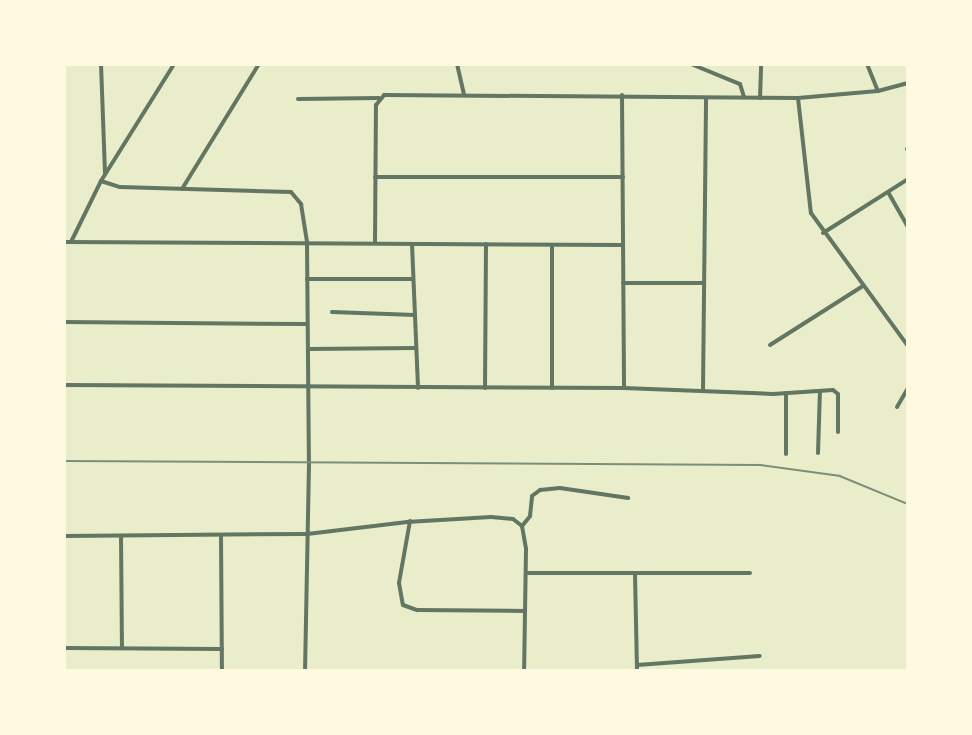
<!DOCTYPE html>
<html>
<head>
<meta charset="utf-8">
<style>
  body { margin:0 }
  #map { position:relative; width:972px; height:735px; overflow:hidden; background:#e9edc9; font-family:"Space Grotesk",sans-serif }
  div>[style] { position:absolute }
  .minor>* { height:4px; margin:-2px; padding:0 2px; transform-origin:2px; border-radius:2px; background:#617663 }
  .rail>* { height:1.5px; margin:-0.75px; padding:0 0.75px; transform-origin:0.75px; border-radius:0.75px; background:#7c8e77 }
  span { translate:-50% -50%; white-space:nowrap; text-align:center; line-height:1.15; -webkit-text-stroke:6px #fefae0; paint-order:stroke }
  .frame { position:absolute; inset:0; border:66px solid #fefae0; pointer-events:none }
</style>
</head>
<body>
<div id="map">
  <div class="minor">
    <div style="left:101px;top:64px;width:110px;rotate:87.9deg"></div>
    <div style="left:457px;top:64px;width:31px;rotate:77deg"></div>
    <div style="left:691px;top:64px;width:53px;rotate:22.2deg"></div>
    <div style="left:740px;top:84px;width:14px;rotate:73deg"></div>
    <div style="left:867px;top:64px;width:29px;rotate:68deg"></div>
    <div style="left:622px;top:95px;width:293px;rotate:89.6deg"></div>
    <div style="left:760px;top:98px;width:34px;rotate:-88deg"></div>
    <div style="left:798px;top:98px;width:116px;rotate:83.6deg"></div>
    <div style="left:811px;top:213px;width:165px;rotate:53.9deg"></div>
    <div style="left:298px;top:99px;width:81px;rotate:-0.7deg"></div>
    <div style="left:907px;top:149px;width:1px"></div>
    <div style="left:375px;top:177px;width:248px"></div>
    <div style="left:101px;top:181px;width:20px;rotate:18deg"></div>
    <div style="left:120px;top:187px;width:171px;rotate:1.7deg"></div>
    <div style="left:291px;top:192px;width:16px;rotate:50deg"></div>
    <div style="left:301px;top:204px;width:39px;rotate:81deg"></div>
    <div style="left:307px;top:243px;width:221px;rotate:89.5deg"></div>
    <div style="left:309px;top:464px;width:206px;rotate:91.1deg"></div>
    <div style="left:182px;top:189px;width:147px;rotate:-58.4deg"></div>
    <div style="left:888px;top:192px;width:40px;rotate:60.3deg"></div>
    <div style="left:823px;top:233px;width:101px;rotate:-32.4deg"></div>
    <div style="left:64px;top:242px;width:559px;rotate:0.31deg"></div>
    <div style="left:71px;top:242px;width:68px;rotate:-63.8deg"></div>
    <div style="left:101px;top:181px;width:138px;rotate:-58deg"></div>
    <div style="left:375px;top:243px;width:138px;rotate:-89.6deg"></div>
    <div style="left:376px;top:105px;width:13px;rotate:-51deg"></div>
    <div style="left:384px;top:95px;width:414px;rotate:0.4deg"></div>
    <div style="left:798px;top:98px;width:80px;rotate:-5deg"></div>
    <div style="left:878px;top:91px;width:31px;rotate:-15deg"></div>
    <div style="left:412px;top:244px;width:144px;rotate:87.6deg"></div>
    <div style="left:552px;top:245px;width:143px;rotate:90deg"></div>
    <div style="left:307px;top:279px;width:106px"></div>
    <div style="left:623px;top:283px;width:81px"></div>
    <div style="left:332px;top:312px;width:83px;rotate:2.1deg"></div>
    <div style="left:64px;top:322px;width:243px;rotate:0.5deg"></div>
    <div style="left:770px;top:345px;width:110px;rotate:-32.4deg"></div>
    <div style="left:308px;top:349px;width:108px;rotate:-0.5deg"></div>
    <div style="left:64px;top:385px;width:560px;rotate:0.31deg"></div>
    <div style="left:624px;top:388px;width:149px;rotate:2.3deg"></div>
    <div style="left:773px;top:394px;width:60px;rotate:-3.8deg"></div>
    <div style="left:833px;top:390px;width:6px;rotate:39deg"></div>
    <div style="left:838px;top:394px;width:38px;rotate:90deg"></div>
    <div style="left:485px;top:388px;width:144px;rotate:-89.6deg"></div>
    <div style="left:703px;top:390px;width:292px;rotate:-89.4deg"></div>
    <div style="left:786px;top:393px;width:61px;rotate:90deg"></div>
    <div style="left:897px;top:407px;width:22px;rotate:-60deg"></div>
    <div style="left:818px;top:453px;width:62px;rotate:-88.2deg"></div>
    <div style="left:410px;top:521px;width:63px;rotate:100.1deg"></div>
    <div style="left:399px;top:583px;width:22px;rotate:80deg"></div>
    <div style="left:403px;top:605px;width:15px;rotate:20deg"></div>
    <div style="left:417px;top:610px;width:108px;rotate:0.5deg"></div>
    <div style="left:522px;top:526px;width:13px;rotate:-51deg"></div>
    <div style="left:530px;top:516px;width:20px;rotate:-84deg"></div>
    <div style="left:532px;top:496px;width:10px;rotate:-37deg"></div>
    <div style="left:540px;top:490px;width:20px;rotate:-6deg"></div>
    <div style="left:560px;top:488px;width:69px;rotate:8.4deg"></div>
    <div style="left:64px;top:536px;width:243px;rotate:-0.5deg"></div>
    <div style="left:307px;top:534px;width:101px;rotate:-6.8deg"></div>
    <div style="left:407px;top:522px;width:84px;rotate:-3.4deg"></div>
    <div style="left:491px;top:517px;width:22px;rotate:5deg"></div>
    <div style="left:513px;top:519px;width:11px;rotate:38deg"></div>
    <div style="left:522px;top:526px;width:23px;rotate:80deg"></div>
    <div style="left:526px;top:549px;width:121px;rotate:90.9deg"></div>
    <div style="left:121px;top:536px;width:112px;rotate:89.5deg"></div>
    <div style="left:221px;top:536px;width:134px;rotate:89.6deg"></div>
    <div style="left:526px;top:573px;width:224px"></div>
    <div style="left:635px;top:574px;width:96px;rotate:88.8deg"></div>
    <div style="left:64px;top:648px;width:158px;rotate:0.4deg"></div>
    <div style="left:637px;top:665px;width:123px;rotate:-4.2deg"></div>
  </div>
  <div class="rail">
    <div style="left:64px;top:461px;width:697px;rotate:0.33deg"></div>
    <div style="left:761px;top:465px;width:80px;rotate:7.9deg"></div>
    <div style="left:840px;top:476px;width:74px;rotate:22.4deg"></div>
  </div>
  <div class="frame"></div>
</div>
</body>
</html>
